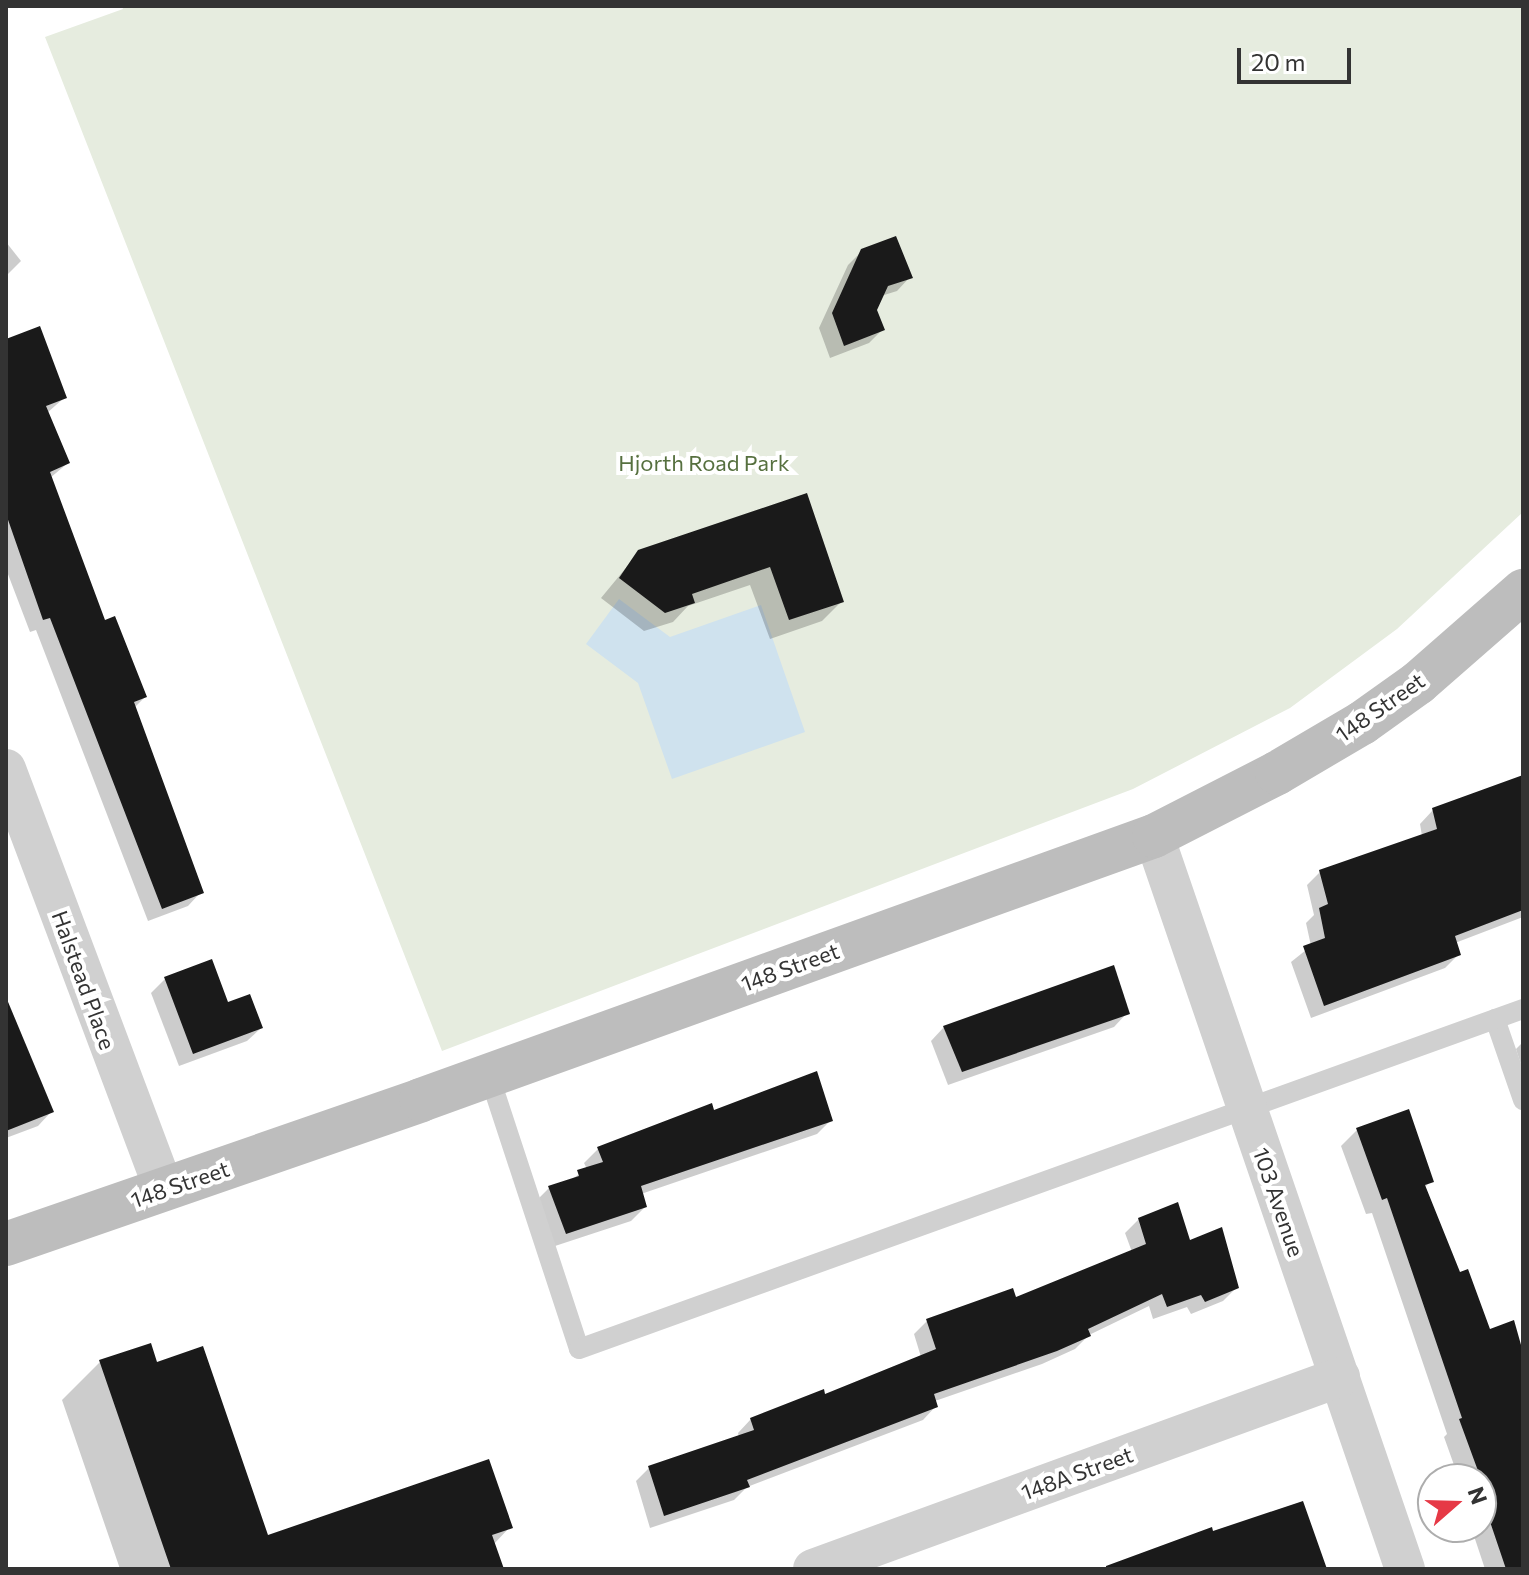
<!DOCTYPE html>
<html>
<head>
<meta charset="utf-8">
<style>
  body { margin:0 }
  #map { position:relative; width:1529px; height:1575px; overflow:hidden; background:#fff; font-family:Commissioner,sans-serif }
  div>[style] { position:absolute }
  .green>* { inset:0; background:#e6ecdf }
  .water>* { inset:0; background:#cfe2ee }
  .shadow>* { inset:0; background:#0003 }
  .building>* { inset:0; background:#1a1a1a }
  .lane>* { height:20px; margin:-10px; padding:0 10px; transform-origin:10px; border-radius:10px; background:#d0d0d0 }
  .street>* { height:40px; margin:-20px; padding:0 20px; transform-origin:20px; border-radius:20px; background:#d0d0d0 }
  .secondary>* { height:44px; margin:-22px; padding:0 22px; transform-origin:22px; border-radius:22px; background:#bdbdbd }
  span { translate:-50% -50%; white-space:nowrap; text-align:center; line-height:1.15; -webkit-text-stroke:8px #fff; paint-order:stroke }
  .park-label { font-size:22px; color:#56703f }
  .street-label { font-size:22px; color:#333 }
  .frame { position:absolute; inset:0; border:8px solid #333; pointer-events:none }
  .north { position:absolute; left:1417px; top:1463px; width:80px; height:80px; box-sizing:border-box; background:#fff; border:2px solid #adadad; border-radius:50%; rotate:70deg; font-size:22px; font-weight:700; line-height:32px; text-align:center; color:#333 }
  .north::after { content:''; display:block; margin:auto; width:28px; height:36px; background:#e63946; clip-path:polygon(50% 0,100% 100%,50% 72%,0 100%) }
  .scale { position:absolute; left:1237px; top:48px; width:114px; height:36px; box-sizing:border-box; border:4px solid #333; border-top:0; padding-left:10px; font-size:24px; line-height:28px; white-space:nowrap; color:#333; -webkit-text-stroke:6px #fff; paint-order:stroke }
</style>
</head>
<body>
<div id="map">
  <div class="green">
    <div style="clip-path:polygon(122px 6px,1523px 6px,1523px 512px,1397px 629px,1290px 708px,1133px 789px,442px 1051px,45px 37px,123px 9px)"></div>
  </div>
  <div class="water">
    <div style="clip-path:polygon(619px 599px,670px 637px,761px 605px,805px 732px,672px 779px,638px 683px,586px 644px)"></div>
  </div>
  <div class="shadow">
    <div style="clip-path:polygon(6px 242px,21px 261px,6px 276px)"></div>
    <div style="clip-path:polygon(862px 251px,910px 277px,897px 291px,881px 296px,874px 310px,883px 329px,869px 343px,830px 358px,819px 328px,848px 265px)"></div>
    <div style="clip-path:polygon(6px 341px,64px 398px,47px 413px,68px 463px,50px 478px,104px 622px,145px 697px,134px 708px,201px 892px,188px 906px,148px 921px,36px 630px,30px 632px,6px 569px)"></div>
    <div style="clip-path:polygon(806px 496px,842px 601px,822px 621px,770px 639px,750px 585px,688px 606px,673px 622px,644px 631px,601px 598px,639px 552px)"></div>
    <div style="clip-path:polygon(1523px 778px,1523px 917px,1455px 943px,1459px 954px,1445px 968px,1311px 1018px,1291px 962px,1311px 946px,1306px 923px,1314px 915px,1307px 885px,1320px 872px,1422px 836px,1420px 824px,1433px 810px)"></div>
    <div style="clip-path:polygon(165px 979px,227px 1004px,261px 1028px,247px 1041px,179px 1066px,151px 993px)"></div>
    <div style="clip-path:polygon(1127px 1013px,1114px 1027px,948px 1085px,931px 1041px,944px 1027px)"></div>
    <div style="clip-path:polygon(6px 1040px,51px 1112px,38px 1126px,6px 1138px)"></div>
    <div style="clip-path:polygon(1523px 1042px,1523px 1071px,1516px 1049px)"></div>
    <div style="clip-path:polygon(713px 1112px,831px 1120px,817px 1134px,641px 1194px,645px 1207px,631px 1221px,552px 1247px,535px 1202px,549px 1188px,569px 1181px,587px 1169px,584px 1163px,598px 1149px)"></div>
    <div style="clip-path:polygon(1357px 1130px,1431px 1181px,1424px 1188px,1459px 1274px,1488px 1331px,1523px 1349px,1523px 1569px,1485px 1569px,1471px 1527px,1481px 1527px,1481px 1479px,1459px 1479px,1444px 1437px,1447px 1434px,1372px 1213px,1366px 1214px,1341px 1146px)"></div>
    <div style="clip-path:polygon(1139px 1219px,1189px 1242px,1237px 1287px,1223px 1301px,1191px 1314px,1187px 1307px,1153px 1319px,1149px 1306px,1089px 1335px,1075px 1349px,1042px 1364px,935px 1401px,936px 1406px,923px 1420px,747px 1487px,734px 1500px,650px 1528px,636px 1481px,649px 1468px,739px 1438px,738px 1433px,751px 1419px,824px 1397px,921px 1357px,914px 1334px,927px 1321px,1015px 1300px,1132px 1252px,1125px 1233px)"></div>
    <div style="clip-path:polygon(100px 1362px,267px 1538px,510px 1527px,493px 1545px,501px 1569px,120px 1569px,62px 1400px)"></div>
  </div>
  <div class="building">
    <div style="clip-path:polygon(896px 236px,913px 278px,888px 286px,877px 310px,885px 330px,844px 346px,832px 313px,861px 249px)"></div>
    <div style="clip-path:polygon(40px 326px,67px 398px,46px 406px,70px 463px,50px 472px,105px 620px,115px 616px,147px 697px,134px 702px,204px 893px,162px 909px,50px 618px,43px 620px,6px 514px,6px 339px)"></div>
    <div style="clip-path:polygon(807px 493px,844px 602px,789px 620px,770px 567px,692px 594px,695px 603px,665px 613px,619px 578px,638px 550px)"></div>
    <div style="clip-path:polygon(1523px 775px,1523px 910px,1455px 936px,1461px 955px,1324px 1006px,1303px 946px,1325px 938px,1319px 908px,1328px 904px,1319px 870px,1437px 829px,1432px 808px)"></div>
    <div style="clip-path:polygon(212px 959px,228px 1002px,250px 994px,263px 1028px,193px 1054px,164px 977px)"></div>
    <div style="clip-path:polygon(1114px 965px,1130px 1014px,962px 1072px,943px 1026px)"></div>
    <div style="clip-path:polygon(6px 997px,54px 1112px,6px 1131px)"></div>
    <div style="clip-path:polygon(817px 1071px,833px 1121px,641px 1186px,647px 1207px,566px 1234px,548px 1186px,579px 1176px,577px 1170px,603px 1162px,597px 1147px,712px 1103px,714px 1110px)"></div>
    <div style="clip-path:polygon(1409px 1109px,1434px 1182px,1425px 1185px,1460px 1272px,1468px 1269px,1490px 1329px,1514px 1320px,1523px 1352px,1523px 1569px,1506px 1569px,1481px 1495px,1481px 1479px,1459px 1419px,1462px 1418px,1387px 1198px,1382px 1200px,1356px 1128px)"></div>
    <div style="clip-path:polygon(1178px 1202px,1190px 1240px,1222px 1227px,1239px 1288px,1205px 1302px,1201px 1295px,1167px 1307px,1162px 1294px,1088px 1329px,1091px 1336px,1057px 1351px,934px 1394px,938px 1407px,747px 1480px,750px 1487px,664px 1516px,648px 1466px,754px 1430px,750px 1418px,824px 1389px,825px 1394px,936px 1349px,926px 1319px,1013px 1288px,1016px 1297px,1146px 1244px,1138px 1218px)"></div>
    <div style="clip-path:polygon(151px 1343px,157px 1362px,203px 1346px,268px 1535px,489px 1459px,513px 1528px,492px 1535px,504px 1569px,171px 1569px,99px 1360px)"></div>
    <div style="clip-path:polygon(1303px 1501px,1327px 1569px,1106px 1569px,1106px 1566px,1212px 1527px,1213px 1531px)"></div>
  </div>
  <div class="lane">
    <div style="left:1495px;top:1019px;width:86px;rotate:70.9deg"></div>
    <div style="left:489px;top:1075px;width:288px;rotate:71.8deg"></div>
    <div style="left:579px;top:1349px;width:1003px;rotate:-19.81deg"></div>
  </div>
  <div class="street">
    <div style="left:6px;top:769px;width:450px;rotate:69.4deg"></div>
    <div style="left:1154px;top:836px;width:775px;rotate:71.1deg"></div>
    <div style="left:813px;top:1569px;width:561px;rotate:-20.02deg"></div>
  </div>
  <div class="secondary">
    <div style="left:6px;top:1244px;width:439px;rotate:-19.1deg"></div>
    <div style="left:421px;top:1100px;width:779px;rotate:-19.81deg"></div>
    <div style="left:1154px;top:836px;width:138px;rotate:-27.1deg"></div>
    <div style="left:1277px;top:773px;width:99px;rotate:-30.5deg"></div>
    <div style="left:1362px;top:723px;width:69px;rotate:-35.5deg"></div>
    <div style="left:1418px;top:683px;width:140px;rotate:-41.2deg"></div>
  </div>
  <div class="park-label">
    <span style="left:704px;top:463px">Hjorth Road Park</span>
  </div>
  <div class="street-label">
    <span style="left:1380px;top:707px;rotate:-35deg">148 Street</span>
    <span style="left:790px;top:967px;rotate:-20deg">148 Street</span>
    <span style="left:84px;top:980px;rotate:70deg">Halstead Place</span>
    <span style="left:180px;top:1184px;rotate:-19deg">148 Street</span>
    <span style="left:1279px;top:1202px;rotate:71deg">103 Avenue</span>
    <span style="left:1077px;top:1473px;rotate:-20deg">148A Street</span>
  </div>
  <div class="frame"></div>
  <div class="north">N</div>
  <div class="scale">20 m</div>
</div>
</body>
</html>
